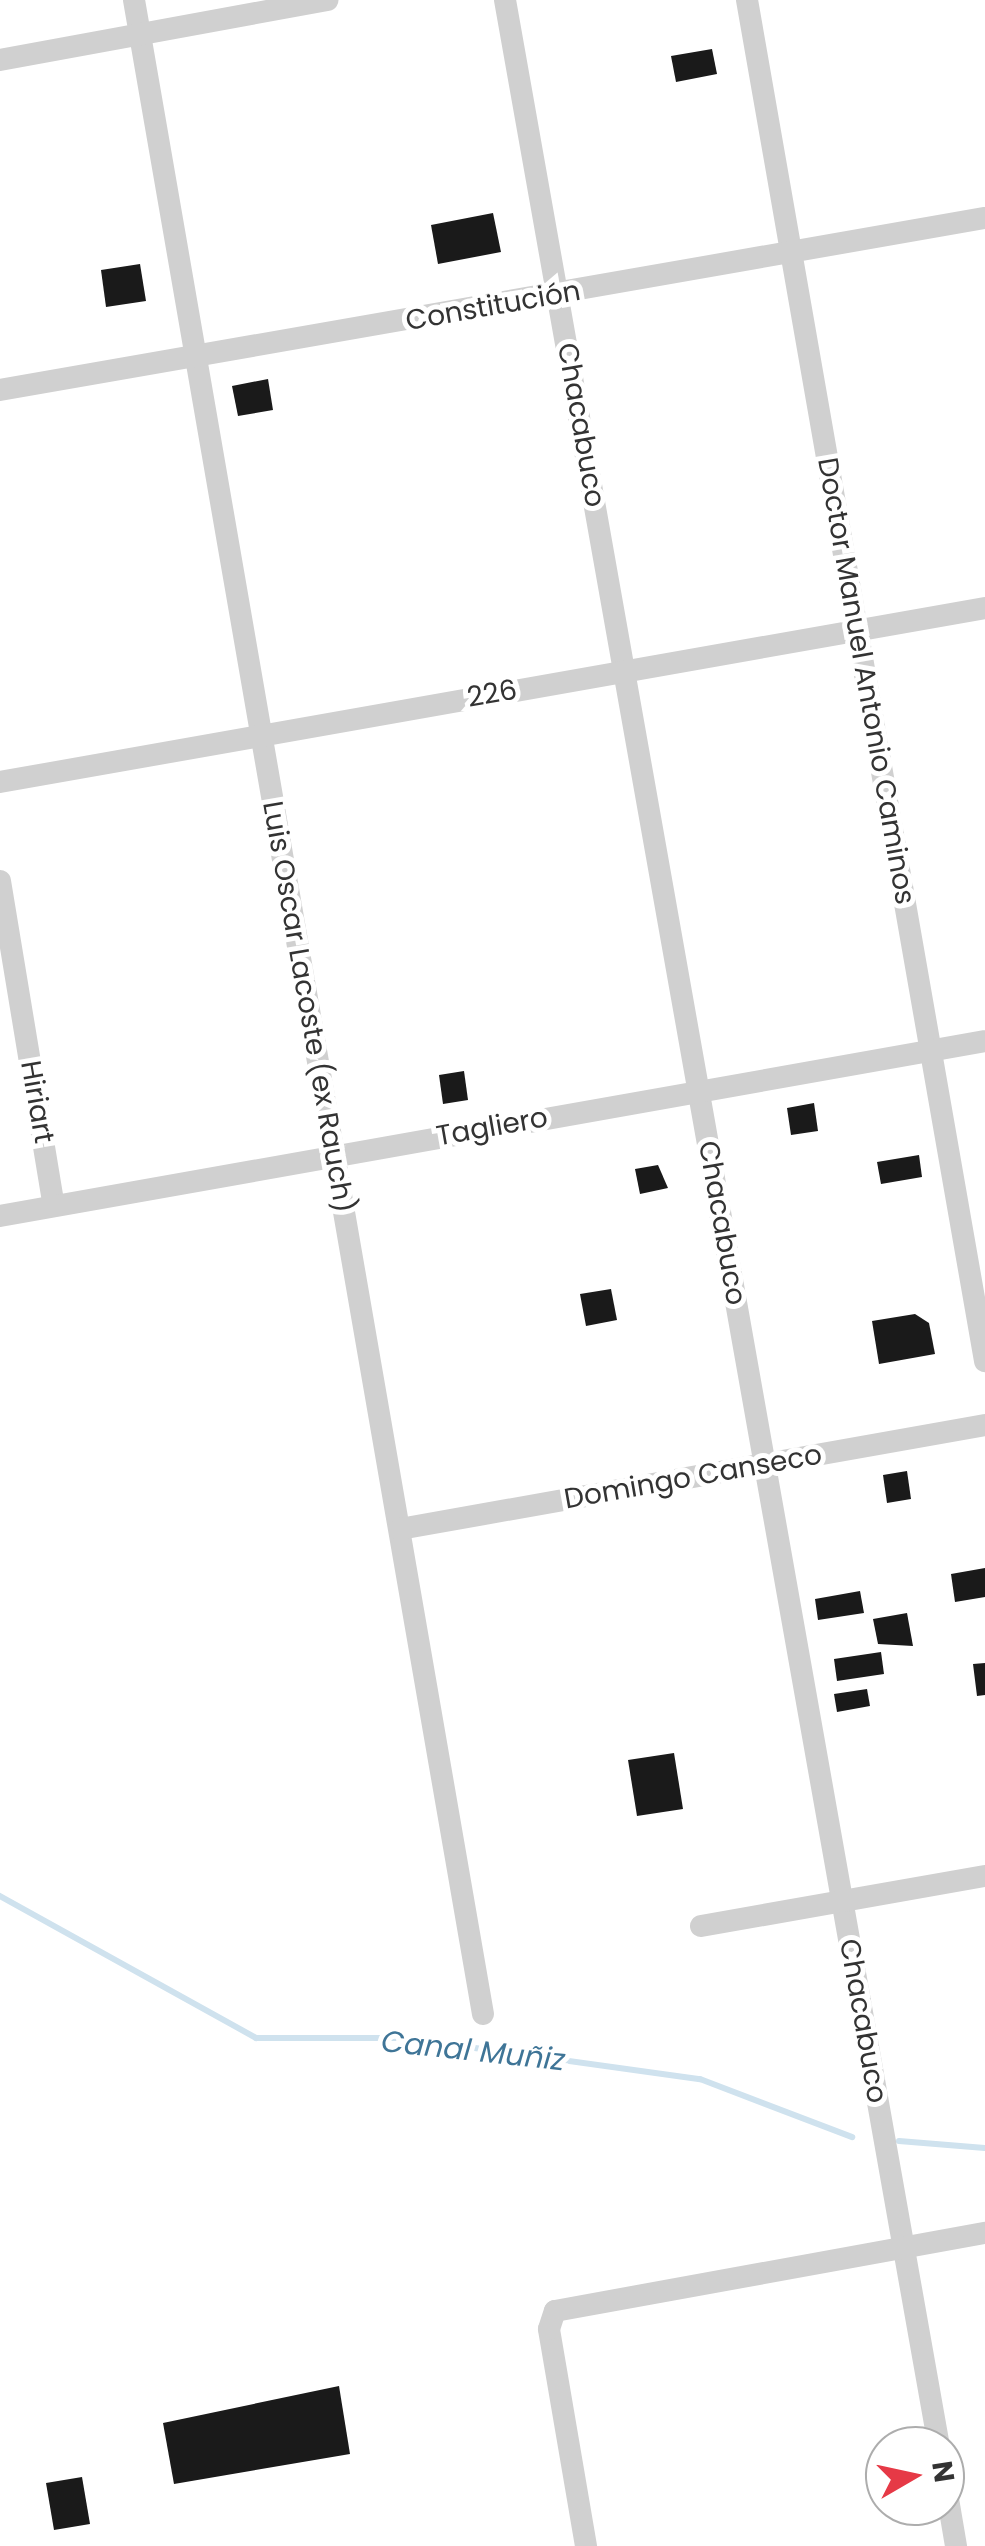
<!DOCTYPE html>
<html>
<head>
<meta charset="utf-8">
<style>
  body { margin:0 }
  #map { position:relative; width:985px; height:2546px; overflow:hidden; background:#fff; font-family:Poppins,sans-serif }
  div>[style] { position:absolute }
  .stream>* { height:6px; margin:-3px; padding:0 3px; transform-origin:3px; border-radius:3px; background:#cfe2ee }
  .building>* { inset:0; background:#1a1a1a }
  .minor>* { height:22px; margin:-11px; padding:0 11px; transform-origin:11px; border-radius:11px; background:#d0d0d0 }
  span { translate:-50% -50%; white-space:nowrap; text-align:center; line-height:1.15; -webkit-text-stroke:10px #fff; paint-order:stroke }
  .street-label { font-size:28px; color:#333 }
  .water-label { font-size:30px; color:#3f7597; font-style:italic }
  .north { position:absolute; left:865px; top:2426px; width:100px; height:100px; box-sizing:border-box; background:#fff; border:2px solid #adadad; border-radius:50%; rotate:81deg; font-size:28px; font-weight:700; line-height:40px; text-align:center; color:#333 }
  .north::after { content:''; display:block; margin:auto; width:35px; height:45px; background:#e63946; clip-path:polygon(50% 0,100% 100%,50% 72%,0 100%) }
</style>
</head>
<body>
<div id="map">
  <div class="stream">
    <div style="left:0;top:1896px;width:293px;rotate:29deg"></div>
    <div style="left:256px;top:2038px;width:147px"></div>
    <div style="left:403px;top:2038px;width:300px;rotate:7.9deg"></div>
    <div style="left:700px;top:2079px;width:163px;rotate:20.9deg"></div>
    <div style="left:899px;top:2141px;width:86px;rotate:4.7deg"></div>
  </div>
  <div class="building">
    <div style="clip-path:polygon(712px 49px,717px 74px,676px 82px,671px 56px)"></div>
    <div style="clip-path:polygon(493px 213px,501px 252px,438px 264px,431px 225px)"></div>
    <div style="clip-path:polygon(140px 264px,146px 301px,106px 307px,101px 270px)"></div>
    <div style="clip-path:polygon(268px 379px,273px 410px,238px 416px,232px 386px)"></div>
    <div style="clip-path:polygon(464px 1071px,468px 1100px,443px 1104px,439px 1075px)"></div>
    <div style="clip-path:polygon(814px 1103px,818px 1131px,791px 1135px,787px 1108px)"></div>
    <div style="clip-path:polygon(919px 1155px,922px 1177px,881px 1184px,877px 1162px)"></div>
    <div style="clip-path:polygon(658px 1165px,668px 1188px,640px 1194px,635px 1169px)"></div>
    <div style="clip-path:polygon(611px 1289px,617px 1320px,586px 1326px,580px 1294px)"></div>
    <div style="clip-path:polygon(915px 1314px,929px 1323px,935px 1354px,879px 1364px,872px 1321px)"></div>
    <div style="clip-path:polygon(907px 1471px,911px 1499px,887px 1503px,883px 1475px)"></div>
    <div style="clip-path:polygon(985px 1568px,985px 1597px,955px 1602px,951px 1574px)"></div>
    <div style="clip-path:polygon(860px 1591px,864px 1613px,818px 1620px,815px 1599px)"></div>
    <div style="clip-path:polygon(907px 1613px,913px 1646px,878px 1644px,873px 1619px)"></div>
    <div style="clip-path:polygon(881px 1652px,884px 1674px,837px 1681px,834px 1659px)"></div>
    <div style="clip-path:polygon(985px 1663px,985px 1695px,977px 1696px,973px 1664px)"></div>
    <div style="clip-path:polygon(867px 1689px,870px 1706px,837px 1712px,834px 1694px)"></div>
    <div style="clip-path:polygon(674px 1753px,683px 1809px,637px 1816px,628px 1760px)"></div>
    <div style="clip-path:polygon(339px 2386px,350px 2454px,174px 2484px,163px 2423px)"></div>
    <div style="clip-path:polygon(82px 2477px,90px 2524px,54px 2530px,46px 2483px)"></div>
  </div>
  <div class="minor">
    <div style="left:134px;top:0;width:2044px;rotate:80.17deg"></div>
    <div style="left:505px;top:0;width:2484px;rotate:79.94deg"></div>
    <div style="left:747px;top:0;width:1382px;rotate:80.08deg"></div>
    <div style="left:0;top:60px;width:333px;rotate:-10.4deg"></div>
    <div style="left:0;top:390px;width:1000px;rotate:-9.91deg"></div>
    <div style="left:0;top:782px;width:1000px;rotate:-10.02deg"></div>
    <div style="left:0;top:881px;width:329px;rotate:80.6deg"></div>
    <div style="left:0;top:1216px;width:1000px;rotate:-10.07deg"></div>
    <div style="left:400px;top:1529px;width:594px;rotate:-10.08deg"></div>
    <div style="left:701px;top:1926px;width:288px;rotate:-10deg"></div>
    <div style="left:945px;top:2481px;width:66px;rotate:80.4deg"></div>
    <div style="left:586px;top:2546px;width:220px;rotate:-99.7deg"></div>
    <div style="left:549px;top:2329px;width:19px;rotate:-72deg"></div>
    <div style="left:555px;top:2311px;width:437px;rotate:-10.3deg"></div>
  </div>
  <div class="street-label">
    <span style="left:493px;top:306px;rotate:-10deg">Constitución</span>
    <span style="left:581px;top:425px;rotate:80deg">Chacabuco</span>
    <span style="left:866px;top:681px;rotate:80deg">Doctor Manuel Antonio Caminos</span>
    <span style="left:492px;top:694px;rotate:-10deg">226</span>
    <span style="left:308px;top:1007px;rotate:80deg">Luis Oscar Lacoste (ex Rauch)</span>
    <span style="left:37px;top:1102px;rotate:80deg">Hiriart</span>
    <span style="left:492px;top:1127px;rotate:-10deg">Tagliero</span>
    <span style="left:722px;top:1223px;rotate:80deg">Chacabuco</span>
    <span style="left:693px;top:1477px;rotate:-10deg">Domingo Canseco</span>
    <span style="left:863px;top:2021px;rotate:80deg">Chacabuco</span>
  </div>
  <div class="water-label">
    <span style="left:473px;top:2051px;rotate:6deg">Canal Muñiz</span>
  </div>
  <div class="north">N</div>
</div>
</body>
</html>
